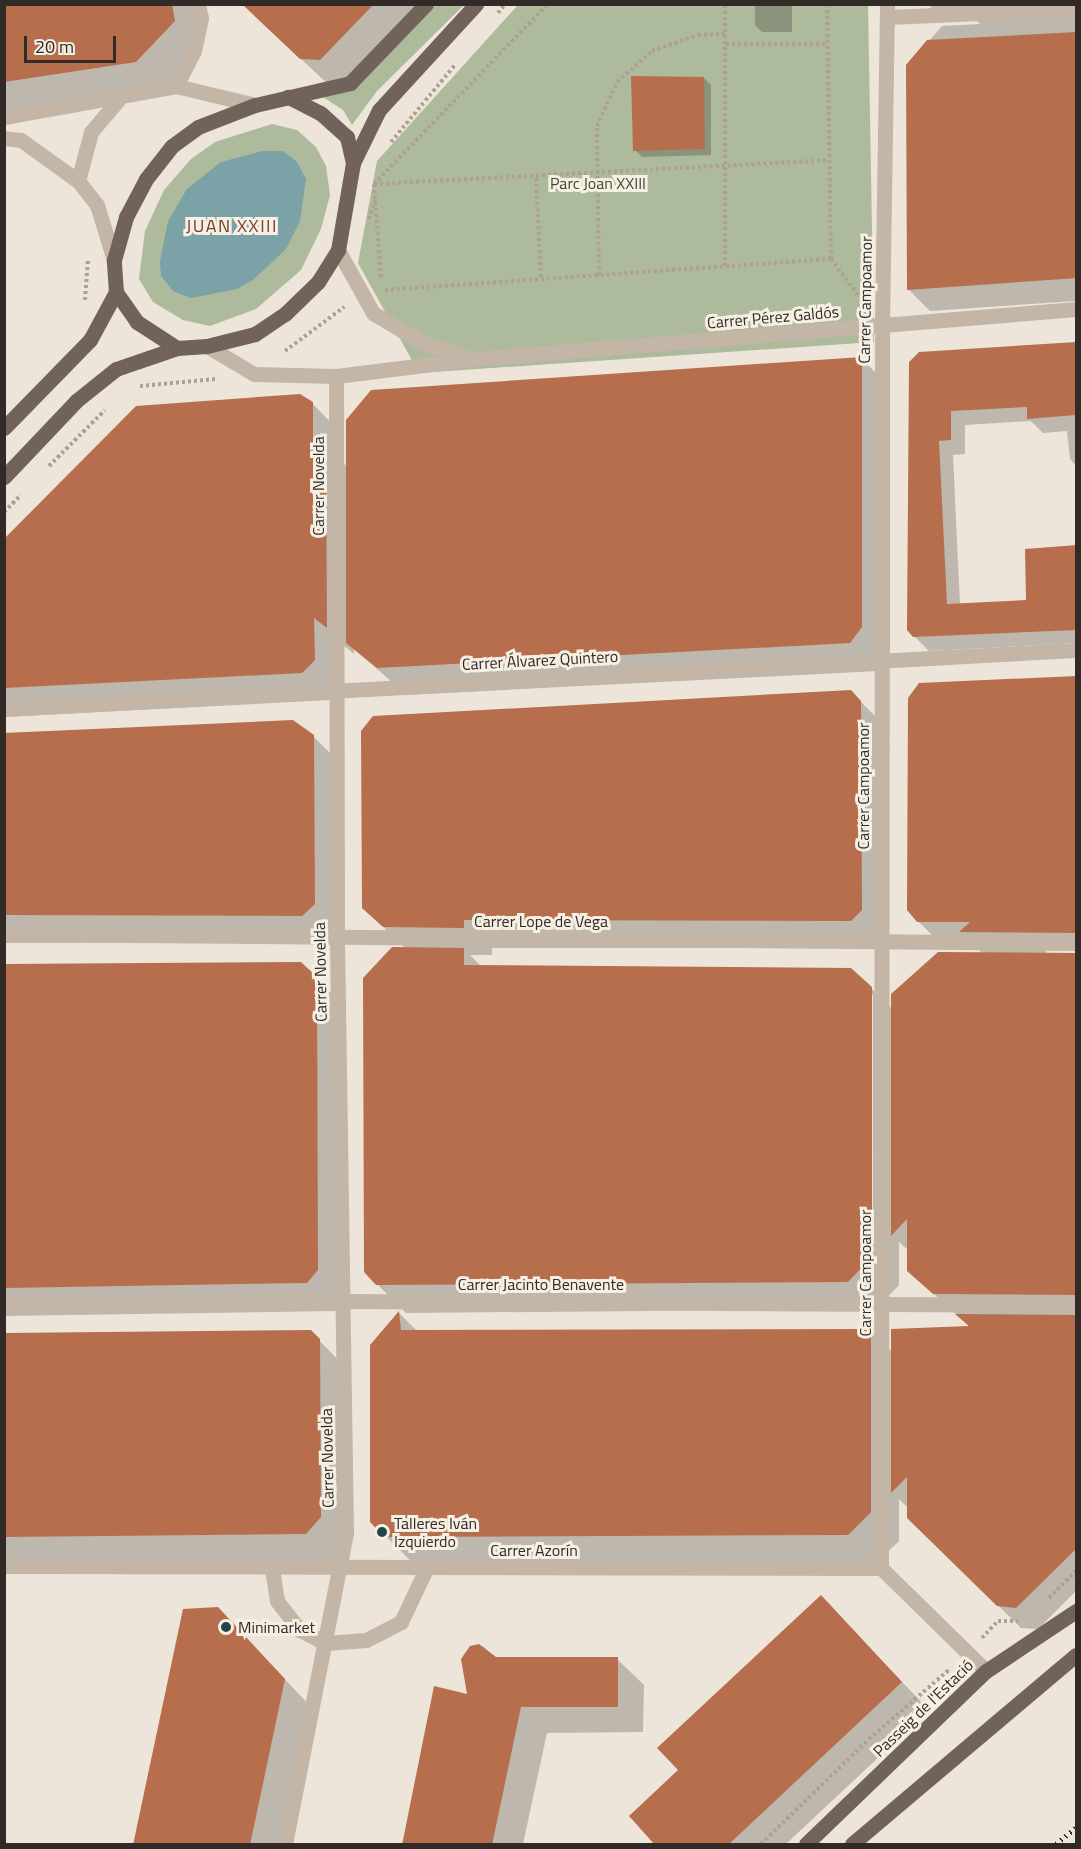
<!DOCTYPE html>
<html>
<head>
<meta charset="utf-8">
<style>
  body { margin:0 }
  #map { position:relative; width:1081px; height:1849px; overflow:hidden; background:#ede5d9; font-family:"Titillium Web",sans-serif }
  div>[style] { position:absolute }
  .green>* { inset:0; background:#adba9b }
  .water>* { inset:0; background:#7ba2a7 }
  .shadow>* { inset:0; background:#0003 }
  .building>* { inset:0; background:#b76e4d }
  .path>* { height:4px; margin-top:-2px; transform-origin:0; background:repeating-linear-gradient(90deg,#afa091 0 3px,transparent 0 6px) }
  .minor>* { height:15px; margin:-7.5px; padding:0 7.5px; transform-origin:7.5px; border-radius:7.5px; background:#c4b6a6 }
  .major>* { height:15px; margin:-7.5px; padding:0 7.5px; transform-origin:7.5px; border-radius:7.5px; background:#716359 }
  .rail>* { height:4.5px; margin-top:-2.25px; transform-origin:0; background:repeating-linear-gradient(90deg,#312a26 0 1.5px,transparent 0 6px) }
  .dots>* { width:16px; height:16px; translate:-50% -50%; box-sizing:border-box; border:3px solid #f6efe4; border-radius:50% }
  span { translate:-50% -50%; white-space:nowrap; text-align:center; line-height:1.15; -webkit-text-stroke:6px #f6efe4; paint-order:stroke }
  .park-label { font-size:16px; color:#3e4c2d }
  .street-label { font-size:16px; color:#312a26 }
  .poi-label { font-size:16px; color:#312a26 }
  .left { translate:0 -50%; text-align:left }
  .neighbourhood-label { font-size:18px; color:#764129; letter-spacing:1.5px }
  .frame { position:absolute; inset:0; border:6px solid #312a26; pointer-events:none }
  .scale { position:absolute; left:24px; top:36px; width:92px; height:27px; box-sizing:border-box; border:3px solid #312a26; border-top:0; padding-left:8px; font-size:18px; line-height:21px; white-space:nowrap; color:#312a26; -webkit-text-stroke:4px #f6efe4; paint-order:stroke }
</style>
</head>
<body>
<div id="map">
  <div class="green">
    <div style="clip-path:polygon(436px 5px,464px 5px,377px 91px,352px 125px,343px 110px,323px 97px,348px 89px,362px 78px)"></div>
    <div style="clip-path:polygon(518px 5px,868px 5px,874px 342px,419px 373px,358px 263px,377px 161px)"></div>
    <div style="clip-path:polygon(272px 124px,297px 130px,316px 147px,326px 166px,330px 195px,321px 229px,301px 270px,256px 309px,210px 326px,183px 320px,153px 302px,139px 279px,145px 231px,164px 190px,191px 159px,215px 142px)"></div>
  </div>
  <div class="water">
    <div style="clip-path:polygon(263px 151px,283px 151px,297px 162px,306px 179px,300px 221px,286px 249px,253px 280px,237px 289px,191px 298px,173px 291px,161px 276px,160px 261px,168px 221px,187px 189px,221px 162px)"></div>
  </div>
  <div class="shadow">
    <div style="clip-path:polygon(4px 4px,195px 4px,202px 49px,164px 89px,4px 114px)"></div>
    <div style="clip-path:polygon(242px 4px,429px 4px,348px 87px,330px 86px)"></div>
    <div style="clip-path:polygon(755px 4px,792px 4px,792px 32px,762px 32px,755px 25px)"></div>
    <div style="clip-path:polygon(928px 4px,1076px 4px,1076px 301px,930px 311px,909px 290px,908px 65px,942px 26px,980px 24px,974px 18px,943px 20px)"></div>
    <div style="clip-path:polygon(704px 78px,711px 85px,711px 155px,642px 157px,635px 150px)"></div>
    <div style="clip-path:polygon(1076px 343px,1076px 466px,1070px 459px,1067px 431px,1043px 433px,1031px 421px,965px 425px,965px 454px,953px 455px,960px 605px,1027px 601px,1076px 547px,1076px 643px,929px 651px,914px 636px,920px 353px)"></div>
    <div style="clip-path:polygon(862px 359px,890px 387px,890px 656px,878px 671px,407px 695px,354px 649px,354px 654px,342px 644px,331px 700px,4px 717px,4px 542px,312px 403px,340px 432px,341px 460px,347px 467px)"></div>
    <div style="clip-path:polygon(evenodd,1076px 678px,1076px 950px,1046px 949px,1046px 960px,1076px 969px,1076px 1591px,1038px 1629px,1021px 1628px,909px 1517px,909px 1509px,899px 1499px,899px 1541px,877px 1562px,414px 1564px,371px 1522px,399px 1313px,417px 1331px,871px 1331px,892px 1352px,971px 1328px,909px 1271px,909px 1251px,899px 1242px,899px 1285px,876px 1309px,406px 1313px,377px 1284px,406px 949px,363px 907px,850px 691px,889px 730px,889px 938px,880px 948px,492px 948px,492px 955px,470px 955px,481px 966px,871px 988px,893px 1010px,982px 953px,978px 949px,946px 949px,918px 921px,1076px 678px,870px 995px,873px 995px,873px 1264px,870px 1264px,870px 995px)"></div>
    <div style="clip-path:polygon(4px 734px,313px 736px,341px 764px,331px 943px,4px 943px)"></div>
    <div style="clip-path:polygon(4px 966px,316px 978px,345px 1007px,336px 1311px,4px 1316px)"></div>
    <div style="clip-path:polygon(310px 1331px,347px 1369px,349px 1545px,334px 1562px,4px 1565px,4px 1335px)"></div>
    <div style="clip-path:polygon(821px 1597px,929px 1710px,786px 1844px,657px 1844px,680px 1770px)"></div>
    <div style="clip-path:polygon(245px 1637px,312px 1708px,283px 1844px,135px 1844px)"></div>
    <div style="clip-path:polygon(475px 1646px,484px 1647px,495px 1659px,617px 1659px,644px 1685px,643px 1732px,547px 1733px,523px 1844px,403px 1844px,469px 1696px)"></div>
  </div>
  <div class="building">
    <div style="clip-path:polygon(4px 4px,172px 4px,175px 21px,136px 62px,4px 82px)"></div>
    <div style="clip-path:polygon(242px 4px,374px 4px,320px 60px,300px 59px)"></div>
    <div style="clip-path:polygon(1077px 32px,1077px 278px,907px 290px,906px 65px,927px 40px)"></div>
    <div style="clip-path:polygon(631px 76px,704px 77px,705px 149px,633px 151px)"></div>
    <div style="clip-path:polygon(1076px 342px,1076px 415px,1027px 419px,1027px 407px,951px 411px,951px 440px,939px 441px,947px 604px,1026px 600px,1025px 549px,1077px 545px,1077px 630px,913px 637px,907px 630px,909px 362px,919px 352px)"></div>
    <div style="clip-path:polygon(862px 357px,862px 627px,850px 643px,377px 668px,346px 643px,346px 420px,371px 390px)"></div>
    <div style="clip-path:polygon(300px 394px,313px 402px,313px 460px,326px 444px,327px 628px,314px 618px,315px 660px,302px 673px,4px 688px,4px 539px,136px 406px)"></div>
    <div style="clip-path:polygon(1077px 676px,1077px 933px,959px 932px,970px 922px,917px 922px,907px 910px,908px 698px,919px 683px)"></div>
    <div style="clip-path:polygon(851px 690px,861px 701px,862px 910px,851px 921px,464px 920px,464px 928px,383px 927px,362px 908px,361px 731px,373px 716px)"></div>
    <div style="clip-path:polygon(293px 720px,314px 735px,315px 904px,302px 916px,4px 915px,4px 733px)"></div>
    <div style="clip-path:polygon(392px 947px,464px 948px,464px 965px,851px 968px,872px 987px,872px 1257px,848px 1282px,376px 1285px,364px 1272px,363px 978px)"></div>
    <div style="clip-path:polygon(938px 952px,1077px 953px,1077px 1295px,933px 1294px,907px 1271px,907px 1219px,891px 1236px,891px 994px)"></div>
    <div style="clip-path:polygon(301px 962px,317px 977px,318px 1270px,307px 1283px,4px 1288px,4px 964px)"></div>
    <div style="clip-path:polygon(399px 1311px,401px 1330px,871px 1329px,871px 1512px,848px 1535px,384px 1537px,370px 1522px,370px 1345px)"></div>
    <div style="clip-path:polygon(955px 1314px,1077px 1315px,1077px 1548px,1016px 1608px,997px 1606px,907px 1518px,907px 1477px,891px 1493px,891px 1329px,969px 1326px)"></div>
    <div style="clip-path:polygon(311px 1330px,320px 1339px,321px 1517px,306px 1534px,4px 1537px,4px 1333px)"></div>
    <div style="clip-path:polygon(821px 1595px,902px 1682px,728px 1845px,655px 1845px,629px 1816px,678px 1770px,657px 1748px)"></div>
    <div style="clip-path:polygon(218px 1607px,285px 1679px,250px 1845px,133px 1845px,183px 1609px)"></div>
    <div style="clip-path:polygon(479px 1644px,496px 1657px,618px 1657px,618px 1707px,521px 1707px,492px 1845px,402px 1845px,434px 1686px,467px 1694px,461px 1659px,470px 1646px)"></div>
  </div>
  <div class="path">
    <div style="left:498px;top:13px;width:11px;rotate:-52deg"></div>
    <div style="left:726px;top:44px;width:101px"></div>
    <div style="left:391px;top:142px;width:100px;rotate:-50.3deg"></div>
    <div style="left:536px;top:178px;width:101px;rotate:87.2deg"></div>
    <div style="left:374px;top:184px;width:250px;rotate:-46deg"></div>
    <div style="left:369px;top:219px;width:20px;rotate:-72deg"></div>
    <div style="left:831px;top:259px;width:46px;rotate:52.9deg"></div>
    <div style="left:725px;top:266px;width:262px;rotate:-90deg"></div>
    <div style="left:599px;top:275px;width:149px;rotate:-90.8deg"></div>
    <div style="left:597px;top:126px;width:48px;rotate:-65.6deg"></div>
    <div style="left:617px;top:82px;width:47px;rotate:-41.5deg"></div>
    <div style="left:652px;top:51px;width:49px;rotate:-19.2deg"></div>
    <div style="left:698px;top:35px;width:28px;rotate:-2deg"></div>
    <div style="left:381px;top:277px;width:93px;rotate:-94.3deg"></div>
    <div style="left:374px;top:184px;width:455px;rotate:-3deg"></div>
    <div style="left:385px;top:290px;width:447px;rotate:-4deg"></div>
    <div style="left:831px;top:259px;width:255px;rotate:-90.9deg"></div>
    <div style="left:85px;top:300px;width:41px;rotate:-85.8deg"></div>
    <div style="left:285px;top:351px;width:74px;rotate:-36.7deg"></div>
    <div style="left:140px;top:386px;width:76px;rotate:-5.3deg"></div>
    <div style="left:49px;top:466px;width:79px;rotate:-45deg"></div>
    <div style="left:4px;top:512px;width:24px;rotate:-45deg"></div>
    <div style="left:1049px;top:1598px;width:38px;rotate:-45deg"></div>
    <div style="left:982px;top:1638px;width:23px;rotate:-47deg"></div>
    <div style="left:998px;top:1621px;width:20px"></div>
    <div style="left:761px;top:1844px;width:151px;rotate:-44.2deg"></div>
    <div style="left:869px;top:1739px;width:108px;rotate:-40.9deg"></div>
  </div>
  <div class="minor">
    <div style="left:887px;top:17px;width:189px;rotate:-2.4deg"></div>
    <div style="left:176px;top:86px;width:39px;rotate:-63deg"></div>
    <div style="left:194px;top:51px;width:34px;rotate:-78deg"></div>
    <div style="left:201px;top:18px;width:14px;rotate:-102deg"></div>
    <div style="left:4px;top:117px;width:175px;rotate:-10.2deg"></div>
    <div style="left:176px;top:86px;width:81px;rotate:13.5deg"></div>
    <div style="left:4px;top:138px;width:17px;rotate:7deg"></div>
    <div style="left:21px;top:140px;width:70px;rotate:35.7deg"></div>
    <div style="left:338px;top:250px;width:72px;rotate:60.9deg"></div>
    <div style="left:373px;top:313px;width:56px;rotate:31.1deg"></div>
    <div style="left:421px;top:342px;width:48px;rotate:18.1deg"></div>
    <div style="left:114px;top:260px;width:58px;rotate:-107.2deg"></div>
    <div style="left:97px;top:205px;width:31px;rotate:-128deg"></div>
    <div style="left:78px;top:181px;width:51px;rotate:-75.1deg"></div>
    <div style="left:91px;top:132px;width:43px;rotate:-49.7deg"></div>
    <div style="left:207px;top:346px;width:55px;rotate:30.8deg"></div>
    <div style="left:254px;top:374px;width:82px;rotate:1.4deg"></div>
    <div style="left:336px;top:376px;width:138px;rotate:-7.1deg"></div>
    <div style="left:473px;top:359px;width:605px;rotate:-4.74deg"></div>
    <div style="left:4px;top:709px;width:1074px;rotate:-3.15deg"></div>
    <div style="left:4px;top:934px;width:1072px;rotate:0.48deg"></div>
    <div style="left:4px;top:1304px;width:339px;rotate:-0.5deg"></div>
    <div style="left:343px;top:1301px;width:733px;rotate:0.31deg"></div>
    <div style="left:4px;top:1566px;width:877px;rotate:0.13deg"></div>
    <div style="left:881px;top:1568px;width:147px;rotate:44.4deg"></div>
    <div style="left:881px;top:1568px;width:1243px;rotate:-89.95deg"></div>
    <div style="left:882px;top:325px;width:321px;rotate:-89.1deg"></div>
    <div style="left:272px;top:1569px;width:32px;rotate:81deg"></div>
    <div style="left:277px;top:1601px;width:37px;rotate:52deg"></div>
    <div style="left:300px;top:1630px;width:28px;rotate:27deg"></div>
    <div style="left:325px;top:1643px;width:41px;rotate:-4.2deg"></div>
    <div style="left:366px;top:1640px;width:39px;rotate:-27deg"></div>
    <div style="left:401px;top:1622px;width:61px;rotate:-64.7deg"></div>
    <div style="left:285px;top:1844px;width:318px;rotate:-78.9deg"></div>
    <div style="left:346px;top:1532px;width:594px;rotate:-90.87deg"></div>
    <div style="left:337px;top:938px;width:562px;rotate:-90.1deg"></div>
  </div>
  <div class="major">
    <div style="left:353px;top:163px;width:59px;rotate:-63.9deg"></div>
    <div style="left:379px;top:110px;width:144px;rotate:-47.5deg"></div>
    <div style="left:177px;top:348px;width:48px;rotate:-147deg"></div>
    <div style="left:137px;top:322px;width:37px;rotate:-125deg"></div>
    <div style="left:116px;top:292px;width:32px;rotate:-94deg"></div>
    <div style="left:114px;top:260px;width:45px;rotate:-74.4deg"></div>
    <div style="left:126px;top:217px;width:43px;rotate:-62.2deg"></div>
    <div style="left:146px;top:179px;width:42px;rotate:-51.8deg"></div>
    <div style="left:172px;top:146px;width:32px;rotate:-36deg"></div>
    <div style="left:198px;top:127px;width:61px;rotate:-21.1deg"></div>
    <div style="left:255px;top:105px;width:98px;rotate:-13deg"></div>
    <div style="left:350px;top:83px;width:110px;rotate:-46.1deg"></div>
    <div style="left:4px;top:428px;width:123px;rotate:-45.7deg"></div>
    <div style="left:90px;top:340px;width:55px;rotate:-61.6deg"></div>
    <div style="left:4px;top:477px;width:105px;rotate:-46.5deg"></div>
    <div style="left:76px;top:401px;width:51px;rotate:-38.7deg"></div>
    <div style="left:116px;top:369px;width:65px;rotate:-19deg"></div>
    <div style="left:177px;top:348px;width:30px;rotate:-4deg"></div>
    <div style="left:207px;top:346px;width:49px;rotate:-14deg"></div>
    <div style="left:255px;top:334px;width:36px;rotate:-34deg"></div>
    <div style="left:285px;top:314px;width:46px;rotate:-44.1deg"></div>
    <div style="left:318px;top:282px;width:38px;rotate:-58deg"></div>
    <div style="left:338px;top:250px;width:88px;rotate:-80.2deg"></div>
    <div style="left:353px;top:163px;width:27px;rotate:-103deg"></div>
    <div style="left:347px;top:137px;width:36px;rotate:-138deg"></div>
    <div style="left:320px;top:113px;width:36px;rotate:-153deg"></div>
    <div style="left:806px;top:1844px;width:250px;rotate:-43.9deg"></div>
    <div style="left:986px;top:1671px;width:108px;rotate:-33.7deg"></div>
    <div style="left:852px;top:1844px;width:293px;rotate:-40.2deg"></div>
  </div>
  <div class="rail">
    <div style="left:1056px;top:1844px;width:26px;rotate:-40deg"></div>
  </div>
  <div class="dots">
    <div style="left:382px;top:1532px;background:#21474d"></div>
    <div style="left:226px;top:1627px;background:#21474d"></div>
  </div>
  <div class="park-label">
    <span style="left:598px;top:183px">Parc Joan XXIII</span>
  </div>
  <div class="street-label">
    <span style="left:865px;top:300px;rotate:-89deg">Carrer Campoamor</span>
    <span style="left:773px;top:317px;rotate:-5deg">Carrer Pérez Galdós</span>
    <span style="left:318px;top:486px;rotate:-90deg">Carrer Novelda</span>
    <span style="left:540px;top:660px;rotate:-3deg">Carrer Álvarez Quintero</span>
    <span style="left:863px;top:786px;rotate:-90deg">Carrer Campoamor</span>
    <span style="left:541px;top:921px">Carrer Lope de Vega</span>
    <span style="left:320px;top:972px;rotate:-91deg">Carrer Novelda</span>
    <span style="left:865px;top:1273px;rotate:-90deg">Carrer Campoamor</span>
    <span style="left:541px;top:1284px">Carrer Jacinto Benavente</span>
    <span style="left:327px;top:1458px;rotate:-91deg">Carrer Novelda</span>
    <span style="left:534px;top:1550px">Carrer Azorín</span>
    <span style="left:923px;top:1708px;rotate:-44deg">Passeig de l'Estació</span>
  </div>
  <div class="poi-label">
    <span class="left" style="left:394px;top:1532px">Talleres Iván<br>Izquierdo</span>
    <span class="left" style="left:238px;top:1627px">Minimarket</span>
  </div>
  <div class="neighbourhood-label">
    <span style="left:232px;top:226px">JUAN XXIII</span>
  </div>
  <div class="frame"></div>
  <div class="scale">20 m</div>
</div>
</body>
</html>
